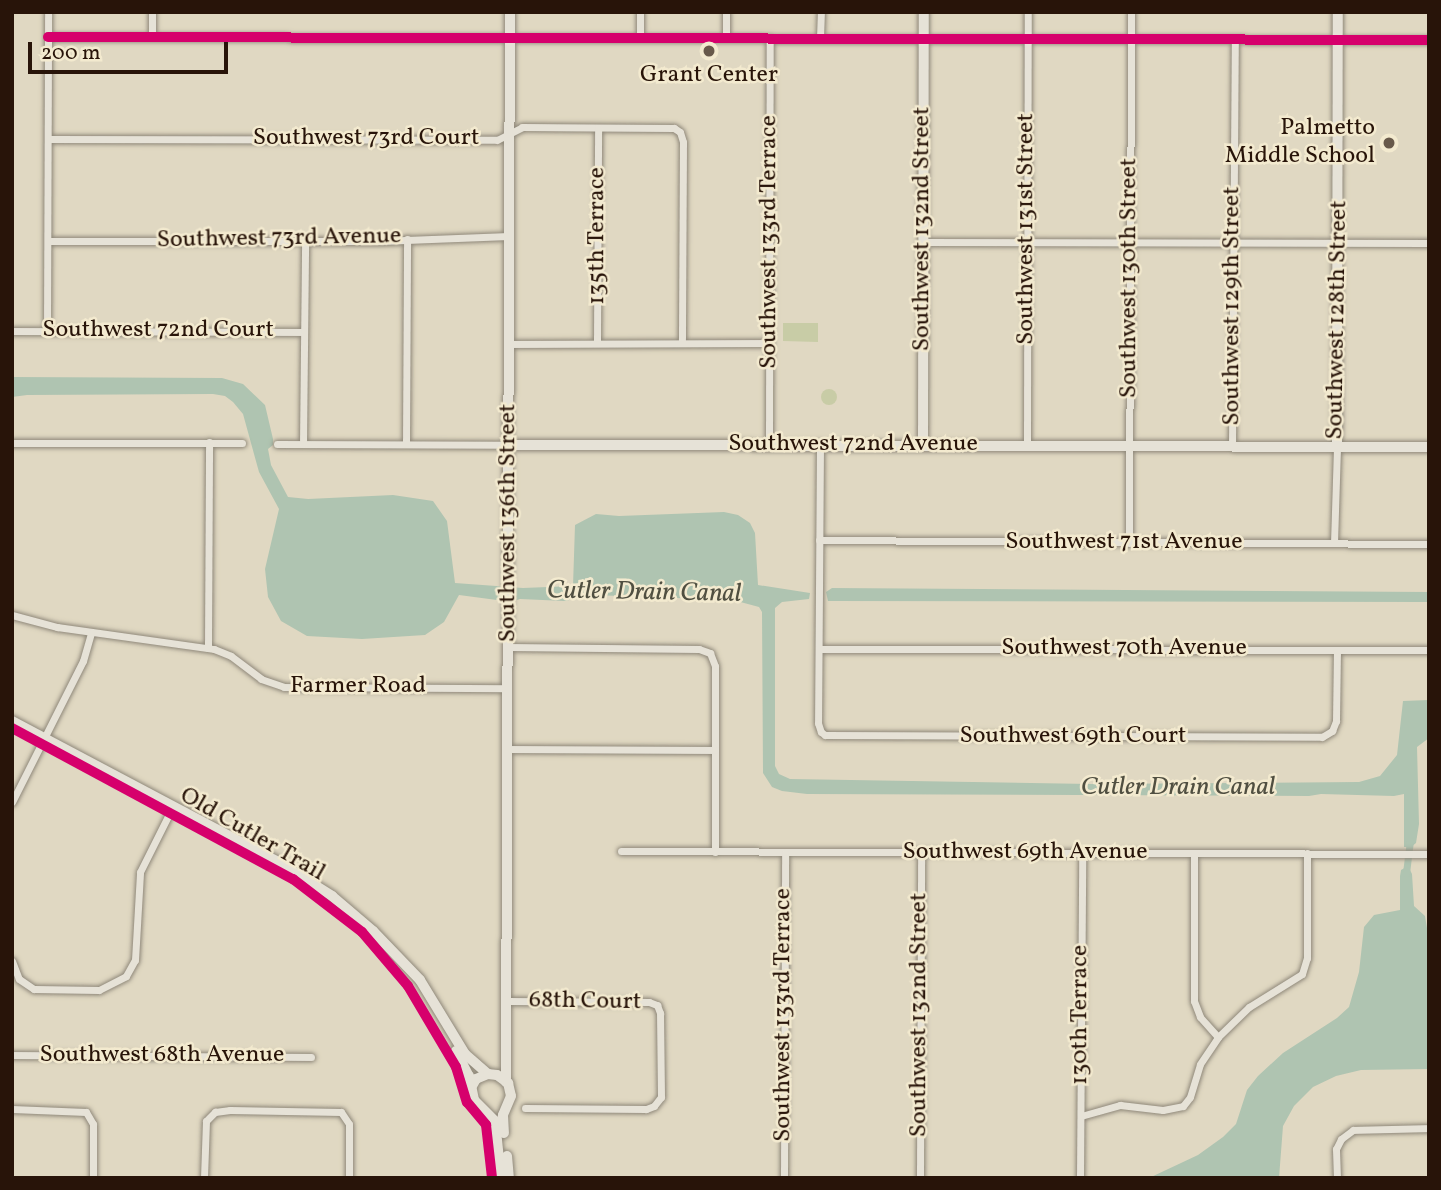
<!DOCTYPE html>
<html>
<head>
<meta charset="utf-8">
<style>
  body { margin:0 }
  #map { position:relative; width:1441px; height:1190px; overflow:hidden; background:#e0d8c2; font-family:Vollkorn,serif }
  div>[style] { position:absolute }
  .green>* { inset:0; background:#c8cca6 }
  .round { border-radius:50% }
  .water>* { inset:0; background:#afc4b1 }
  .canal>* { height:7px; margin:-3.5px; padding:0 3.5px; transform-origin:3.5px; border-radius:3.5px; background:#afc4b1 }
  .roads { filter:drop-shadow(0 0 2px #8f887a) drop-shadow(0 0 2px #8f887a) }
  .street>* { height:7px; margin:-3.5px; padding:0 3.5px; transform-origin:3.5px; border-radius:3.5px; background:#e6e2d7 }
  .secondary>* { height:10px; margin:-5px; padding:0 5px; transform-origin:5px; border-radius:5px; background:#e6e2d7 }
  .cycleway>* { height:10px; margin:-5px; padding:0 5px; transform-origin:5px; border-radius:5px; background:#d6006c }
  .dots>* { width:19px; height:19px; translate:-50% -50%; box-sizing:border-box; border:4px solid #f3eacf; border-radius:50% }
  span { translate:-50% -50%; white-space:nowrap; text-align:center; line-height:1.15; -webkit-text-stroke:5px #f3eacf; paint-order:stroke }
  .poi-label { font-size:24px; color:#281409 }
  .right { translate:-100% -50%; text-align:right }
  .street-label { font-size:24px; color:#281409 }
  .water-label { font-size:26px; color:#504f41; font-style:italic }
  .frame { position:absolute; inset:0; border:14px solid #281409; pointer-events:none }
  .scale { position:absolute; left:28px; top:42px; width:200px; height:32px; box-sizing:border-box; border:4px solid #281409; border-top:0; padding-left:9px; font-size:21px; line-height:24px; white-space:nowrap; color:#281409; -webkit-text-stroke:5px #f3eacf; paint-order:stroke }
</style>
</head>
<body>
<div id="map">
  <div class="green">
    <div style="clip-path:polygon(783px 323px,818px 323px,818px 342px,783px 341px)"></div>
    <div class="round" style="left:821px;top:389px;width:16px;height:16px"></div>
  </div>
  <div class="water">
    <div style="clip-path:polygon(12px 377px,222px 378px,243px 384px,265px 405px,273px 439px,273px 445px,268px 449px,271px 465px,288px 497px,308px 499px,393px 495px,433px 501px,447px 521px,455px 583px,523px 588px,573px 586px,575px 525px,596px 514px,619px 516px,724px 512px,738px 515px,750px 523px,755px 533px,758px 585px,810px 593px,809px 599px,782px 602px,775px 608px,775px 766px,779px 774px,790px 779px,1091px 784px,1359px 782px,1380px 776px,1397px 755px,1403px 701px,1429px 700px,1429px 738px,1417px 747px,1419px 824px,1416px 843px,1411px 847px,1404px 847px,1404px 794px,1394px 796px,1321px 794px,1309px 796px,807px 794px,782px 791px,772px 787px,763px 773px,762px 612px,759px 607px,733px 600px,592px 595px,565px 601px,520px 599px,511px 602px,459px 595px,444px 622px,425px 635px,362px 639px,307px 636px,281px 621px,268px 597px,265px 569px,279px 509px,259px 472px,243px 414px,233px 402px,225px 396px,213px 394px,27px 395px,12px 397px)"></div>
    <div style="clip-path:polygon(832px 588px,1429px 592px,1429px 602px,828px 601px,826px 592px)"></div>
    <div style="clip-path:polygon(1408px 866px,1412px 874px,1414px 906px,1425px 916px,1429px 940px,1429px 1069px,1361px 1070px,1336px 1076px,1313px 1087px,1294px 1106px,1283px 1126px,1279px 1178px,1149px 1178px,1198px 1155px,1223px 1137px,1236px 1124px,1247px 1090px,1258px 1076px,1283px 1053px,1337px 1018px,1349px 1007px,1359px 972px,1364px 927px,1374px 915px,1400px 910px,1400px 876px,1401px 870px)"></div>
  </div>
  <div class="canal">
    <div style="left:1406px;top:873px;width:33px;rotate:-83deg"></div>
  </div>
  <div class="roads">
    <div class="street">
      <div style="left:152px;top:12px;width:25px;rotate:90deg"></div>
      <div style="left:726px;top:12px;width:26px;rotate:90deg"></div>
      <div style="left:48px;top:37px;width:1381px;rotate:0.12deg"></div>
      <div style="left:640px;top:38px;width:26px;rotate:-90deg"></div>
      <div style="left:820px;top:38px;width:26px;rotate:-88deg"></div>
      <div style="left:48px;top:139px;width:449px;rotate:0.1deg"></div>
      <div style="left:497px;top:140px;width:28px;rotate:-27deg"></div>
      <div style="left:522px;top:127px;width:152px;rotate:0.4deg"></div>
      <div style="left:674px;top:128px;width:7px;rotate:34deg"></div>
      <div style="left:680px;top:132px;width:10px;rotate:73deg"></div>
      <div style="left:683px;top:142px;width:201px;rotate:90.3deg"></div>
      <div style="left:48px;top:241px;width:332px"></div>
      <div style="left:380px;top:241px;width:129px;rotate:-2.2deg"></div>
      <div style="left:923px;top:242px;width:506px;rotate:0.11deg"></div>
      <div style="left:12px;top:331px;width:292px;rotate:0.2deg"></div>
      <div style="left:47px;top:331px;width:319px;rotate:-89.8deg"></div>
      <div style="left:597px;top:343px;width:215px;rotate:-89.7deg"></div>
      <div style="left:509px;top:344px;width:260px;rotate:-0.2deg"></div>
      <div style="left:12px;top:443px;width:230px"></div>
      <div style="left:277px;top:444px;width:232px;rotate:0.2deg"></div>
      <div style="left:303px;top:444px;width:203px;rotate:-89.4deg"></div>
      <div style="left:406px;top:444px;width:205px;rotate:-89.7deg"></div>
      <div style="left:769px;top:445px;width:407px;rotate:-89.9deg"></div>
      <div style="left:820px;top:445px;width:278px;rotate:90.4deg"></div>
      <div style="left:818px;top:723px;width:9px;rotate:72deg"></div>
      <div style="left:821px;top:732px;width:5px;rotate:37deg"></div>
      <div style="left:825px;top:735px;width:497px;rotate:0.2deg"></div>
      <div style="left:1322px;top:737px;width:12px;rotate:-31deg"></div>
      <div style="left:1332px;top:731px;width:11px;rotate:-68deg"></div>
      <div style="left:1336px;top:721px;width:71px;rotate:-89.2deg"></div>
      <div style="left:1027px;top:446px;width:434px;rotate:-89.9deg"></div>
      <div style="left:1232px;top:446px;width:407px;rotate:-89.6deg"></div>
      <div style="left:819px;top:540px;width:610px;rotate:0.38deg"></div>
      <div style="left:1129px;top:543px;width:531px;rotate:-89.78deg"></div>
      <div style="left:1334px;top:543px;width:96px;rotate:-88.2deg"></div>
      <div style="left:12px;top:615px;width:47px;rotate:14.9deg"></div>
      <div style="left:57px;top:627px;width:159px;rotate:8deg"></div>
      <div style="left:214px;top:649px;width:18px;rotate:22deg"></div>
      <div style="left:231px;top:656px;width:38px;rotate:37deg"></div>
      <div style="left:261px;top:679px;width:24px;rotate:19deg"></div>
      <div style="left:284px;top:687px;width:224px;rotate:0.3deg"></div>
      <div style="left:508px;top:647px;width:191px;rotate:0.6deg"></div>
      <div style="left:699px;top:649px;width:12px;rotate:20deg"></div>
      <div style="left:710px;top:653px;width:14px;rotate:69deg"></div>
      <div style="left:715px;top:666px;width:186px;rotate:90deg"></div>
      <div style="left:208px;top:648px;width:206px;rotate:-89.7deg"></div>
      <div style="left:819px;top:649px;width:610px;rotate:0.09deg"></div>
      <div style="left:509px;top:749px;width:206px;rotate:0.3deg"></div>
      <div style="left:12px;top:802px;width:158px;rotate:-63.3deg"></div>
      <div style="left:83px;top:661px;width:29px;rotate:-74deg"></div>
      <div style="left:621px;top:851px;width:808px;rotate:0.21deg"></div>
      <div style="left:1194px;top:853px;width:148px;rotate:90deg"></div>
      <div style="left:1194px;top:1001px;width:17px;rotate:69deg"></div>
      <div style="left:1200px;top:1017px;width:27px;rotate:48deg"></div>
      <div style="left:12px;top:961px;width:19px;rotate:69deg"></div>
      <div style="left:19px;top:979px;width:18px;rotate:34deg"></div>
      <div style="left:34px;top:989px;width:65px;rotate:0.9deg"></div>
      <div style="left:99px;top:990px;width:30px;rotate:-27deg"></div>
      <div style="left:126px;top:976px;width:18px;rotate:-61deg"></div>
      <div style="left:135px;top:960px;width:88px;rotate:-86.7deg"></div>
      <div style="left:140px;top:872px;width:74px;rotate:-63.4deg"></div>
      <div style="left:508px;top:1001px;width:141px;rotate:0.4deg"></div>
      <div style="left:649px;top:1002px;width:9px;rotate:21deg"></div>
      <div style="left:657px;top:1005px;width:9px;rotate:69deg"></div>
      <div style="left:660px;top:1013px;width:84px;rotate:89.3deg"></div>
      <div style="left:661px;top:1097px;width:11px;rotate:128deg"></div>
      <div style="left:654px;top:1106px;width:9px;rotate:159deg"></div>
      <div style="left:646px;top:1109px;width:121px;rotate:-179.5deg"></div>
      <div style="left:12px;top:1055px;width:299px;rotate:0.4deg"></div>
      <div style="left:12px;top:1109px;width:74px;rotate:2.3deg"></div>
      <div style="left:86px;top:1112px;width:14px;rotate:60deg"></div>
      <div style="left:93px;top:1124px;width:54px;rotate:90deg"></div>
      <div style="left:1081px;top:1116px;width:41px;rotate:-15.8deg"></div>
      <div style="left:1120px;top:1105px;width:43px;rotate:6.6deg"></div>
      <div style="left:1163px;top:1110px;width:20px;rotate:-11deg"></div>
      <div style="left:1183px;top:1106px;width:11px;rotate:-52deg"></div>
      <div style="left:1190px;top:1097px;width:34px;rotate:-73deg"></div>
      <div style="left:1200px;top:1064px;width:32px;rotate:-56deg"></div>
      <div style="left:1218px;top:1037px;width:43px;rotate:-44.1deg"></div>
      <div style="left:1249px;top:1007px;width:62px;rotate:-31.9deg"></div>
      <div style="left:1302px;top:974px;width:17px;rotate:-73deg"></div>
      <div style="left:1307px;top:958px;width:105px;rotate:-90deg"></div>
      <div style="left:204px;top:1178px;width:57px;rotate:-88deg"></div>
      <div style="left:206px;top:1121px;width:13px;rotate:-45deg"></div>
      <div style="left:215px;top:1112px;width:15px;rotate:-8deg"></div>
      <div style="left:230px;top:1110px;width:111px;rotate:1deg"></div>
      <div style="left:341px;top:1112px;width:14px;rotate:56deg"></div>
      <div style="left:349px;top:1124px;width:54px;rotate:90deg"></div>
      <div style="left:784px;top:1178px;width:326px;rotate:-89.8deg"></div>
      <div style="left:920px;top:1178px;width:325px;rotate:-89.8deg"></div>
      <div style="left:1080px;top:1178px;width:325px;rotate:-89.6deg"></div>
      <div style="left:1337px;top:1178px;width:29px;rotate:-92deg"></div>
      <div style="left:1336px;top:1149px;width:11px;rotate:-63deg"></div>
      <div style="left:1341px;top:1139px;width:15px;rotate:-37deg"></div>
      <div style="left:1353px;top:1130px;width:76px;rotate:-1.5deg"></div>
    </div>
    <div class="secondary">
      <div style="left:509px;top:445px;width:920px;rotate:0.12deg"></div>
      <div style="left:923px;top:446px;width:434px;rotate:-89.9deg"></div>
      <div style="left:1337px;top:447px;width:435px;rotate:-89.9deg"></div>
      <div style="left:12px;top:721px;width:301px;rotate:27.9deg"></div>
      <div style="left:278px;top:862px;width:64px;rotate:32.2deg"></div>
      <div style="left:332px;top:896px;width:54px;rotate:40.5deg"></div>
      <div style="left:373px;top:931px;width:68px;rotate:46.2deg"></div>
      <div style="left:420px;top:980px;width:87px;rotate:58.7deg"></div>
      <div style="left:465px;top:1054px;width:30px;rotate:41deg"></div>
      <div style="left:456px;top:1051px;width:28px;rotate:63deg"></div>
      <div style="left:469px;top:1076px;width:25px;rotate:78deg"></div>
      <div style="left:474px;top:1100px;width:30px;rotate:45deg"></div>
      <div style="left:495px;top:1121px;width:57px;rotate:84deg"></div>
      <div style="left:506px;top:1082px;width:1070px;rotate:-89.79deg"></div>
      <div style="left:472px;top:1086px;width:8px;rotate:-60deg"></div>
      <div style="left:476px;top:1079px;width:13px;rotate:-23deg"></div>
      <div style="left:488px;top:1074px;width:9px;rotate:6deg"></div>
      <div style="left:497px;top:1075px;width:14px;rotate:36deg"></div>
      <div style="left:508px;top:1083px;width:13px;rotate:77deg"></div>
      <div style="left:511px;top:1096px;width:21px;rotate:113deg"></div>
      <div style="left:503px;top:1115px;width:18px;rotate:87deg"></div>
      <div style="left:507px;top:1156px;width:22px;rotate:85deg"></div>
    </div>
  </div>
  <div class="cycleway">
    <div style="left:48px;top:37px;width:1381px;rotate:0.12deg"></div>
    <div style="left:12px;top:728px;width:319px;rotate:28.3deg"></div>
    <div style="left:293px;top:879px;width:87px;rotate:37.5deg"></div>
    <div style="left:362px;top:932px;width:71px;rotate:49.6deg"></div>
    <div style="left:408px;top:986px;width:94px;rotate:59.3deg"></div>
    <div style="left:456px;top:1067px;width:37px;rotate:73deg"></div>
    <div style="left:467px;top:1102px;width:30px;rotate:50deg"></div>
    <div style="left:486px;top:1125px;width:53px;rotate:83.5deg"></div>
  </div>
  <div class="dots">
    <div style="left:709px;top:51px;background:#68594a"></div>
    <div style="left:1389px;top:143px;background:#68594a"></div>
  </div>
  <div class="poi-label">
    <span style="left:709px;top:76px">Grant Center</span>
    <span class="right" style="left:1375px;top:143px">Palmetto<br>Middle School</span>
  </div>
  <div class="street-label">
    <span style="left:366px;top:139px">Southwest 73rd Court</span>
    <span style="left:923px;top:229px;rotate:-90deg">Southwest 132nd Street</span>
    <span style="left:1027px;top:229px;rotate:-90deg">Southwest 131st Street</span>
    <span style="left:598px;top:236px;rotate:-90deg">135th Terrace</span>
    <span style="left:279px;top:239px;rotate:-1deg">Southwest 73rd Avenue</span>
    <span style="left:770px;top:242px;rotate:-90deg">Southwest 133rd Terrace</span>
    <span style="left:1130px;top:278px;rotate:-90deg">Southwest 130th Street</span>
    <span style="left:1233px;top:306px;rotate:-90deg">Southwest 129th Street</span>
    <span style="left:1338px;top:320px;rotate:-89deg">Southwest 128th Street</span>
    <span style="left:158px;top:331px">Southwest 72nd Court</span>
    <span style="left:853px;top:445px">Southwest 72nd Avenue</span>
    <span style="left:509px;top:523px;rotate:-90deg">Southwest 136th Street</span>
    <span style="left:1124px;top:543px">Southwest 71st Avenue</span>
    <span style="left:1124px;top:649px">Southwest 70th Avenue</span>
    <span style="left:358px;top:687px">Farmer Road</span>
    <span style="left:1073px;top:737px">Southwest 69th Court</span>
    <span style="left:252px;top:835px;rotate:30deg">Old Cutler Trail</span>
    <span style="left:1025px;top:853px">Southwest 69th Avenue</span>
    <span style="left:585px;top:1002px;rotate:1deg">68th Court</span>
    <span style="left:784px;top:1015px;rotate:-90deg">Southwest 133rd Terrace</span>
    <span style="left:920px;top:1015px;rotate:-90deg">Southwest 132nd Street</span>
    <span style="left:1081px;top:1015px;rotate:-90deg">130th Terrace</span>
    <span style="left:162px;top:1056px">Southwest 68th Avenue</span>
  </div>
  <div class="water-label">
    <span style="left:644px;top:593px;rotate:1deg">Cutler Drain Canal</span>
    <span style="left:1178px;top:788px">Cutler Drain Canal</span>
  </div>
  <div class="frame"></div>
  <div class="scale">200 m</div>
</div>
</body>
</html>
